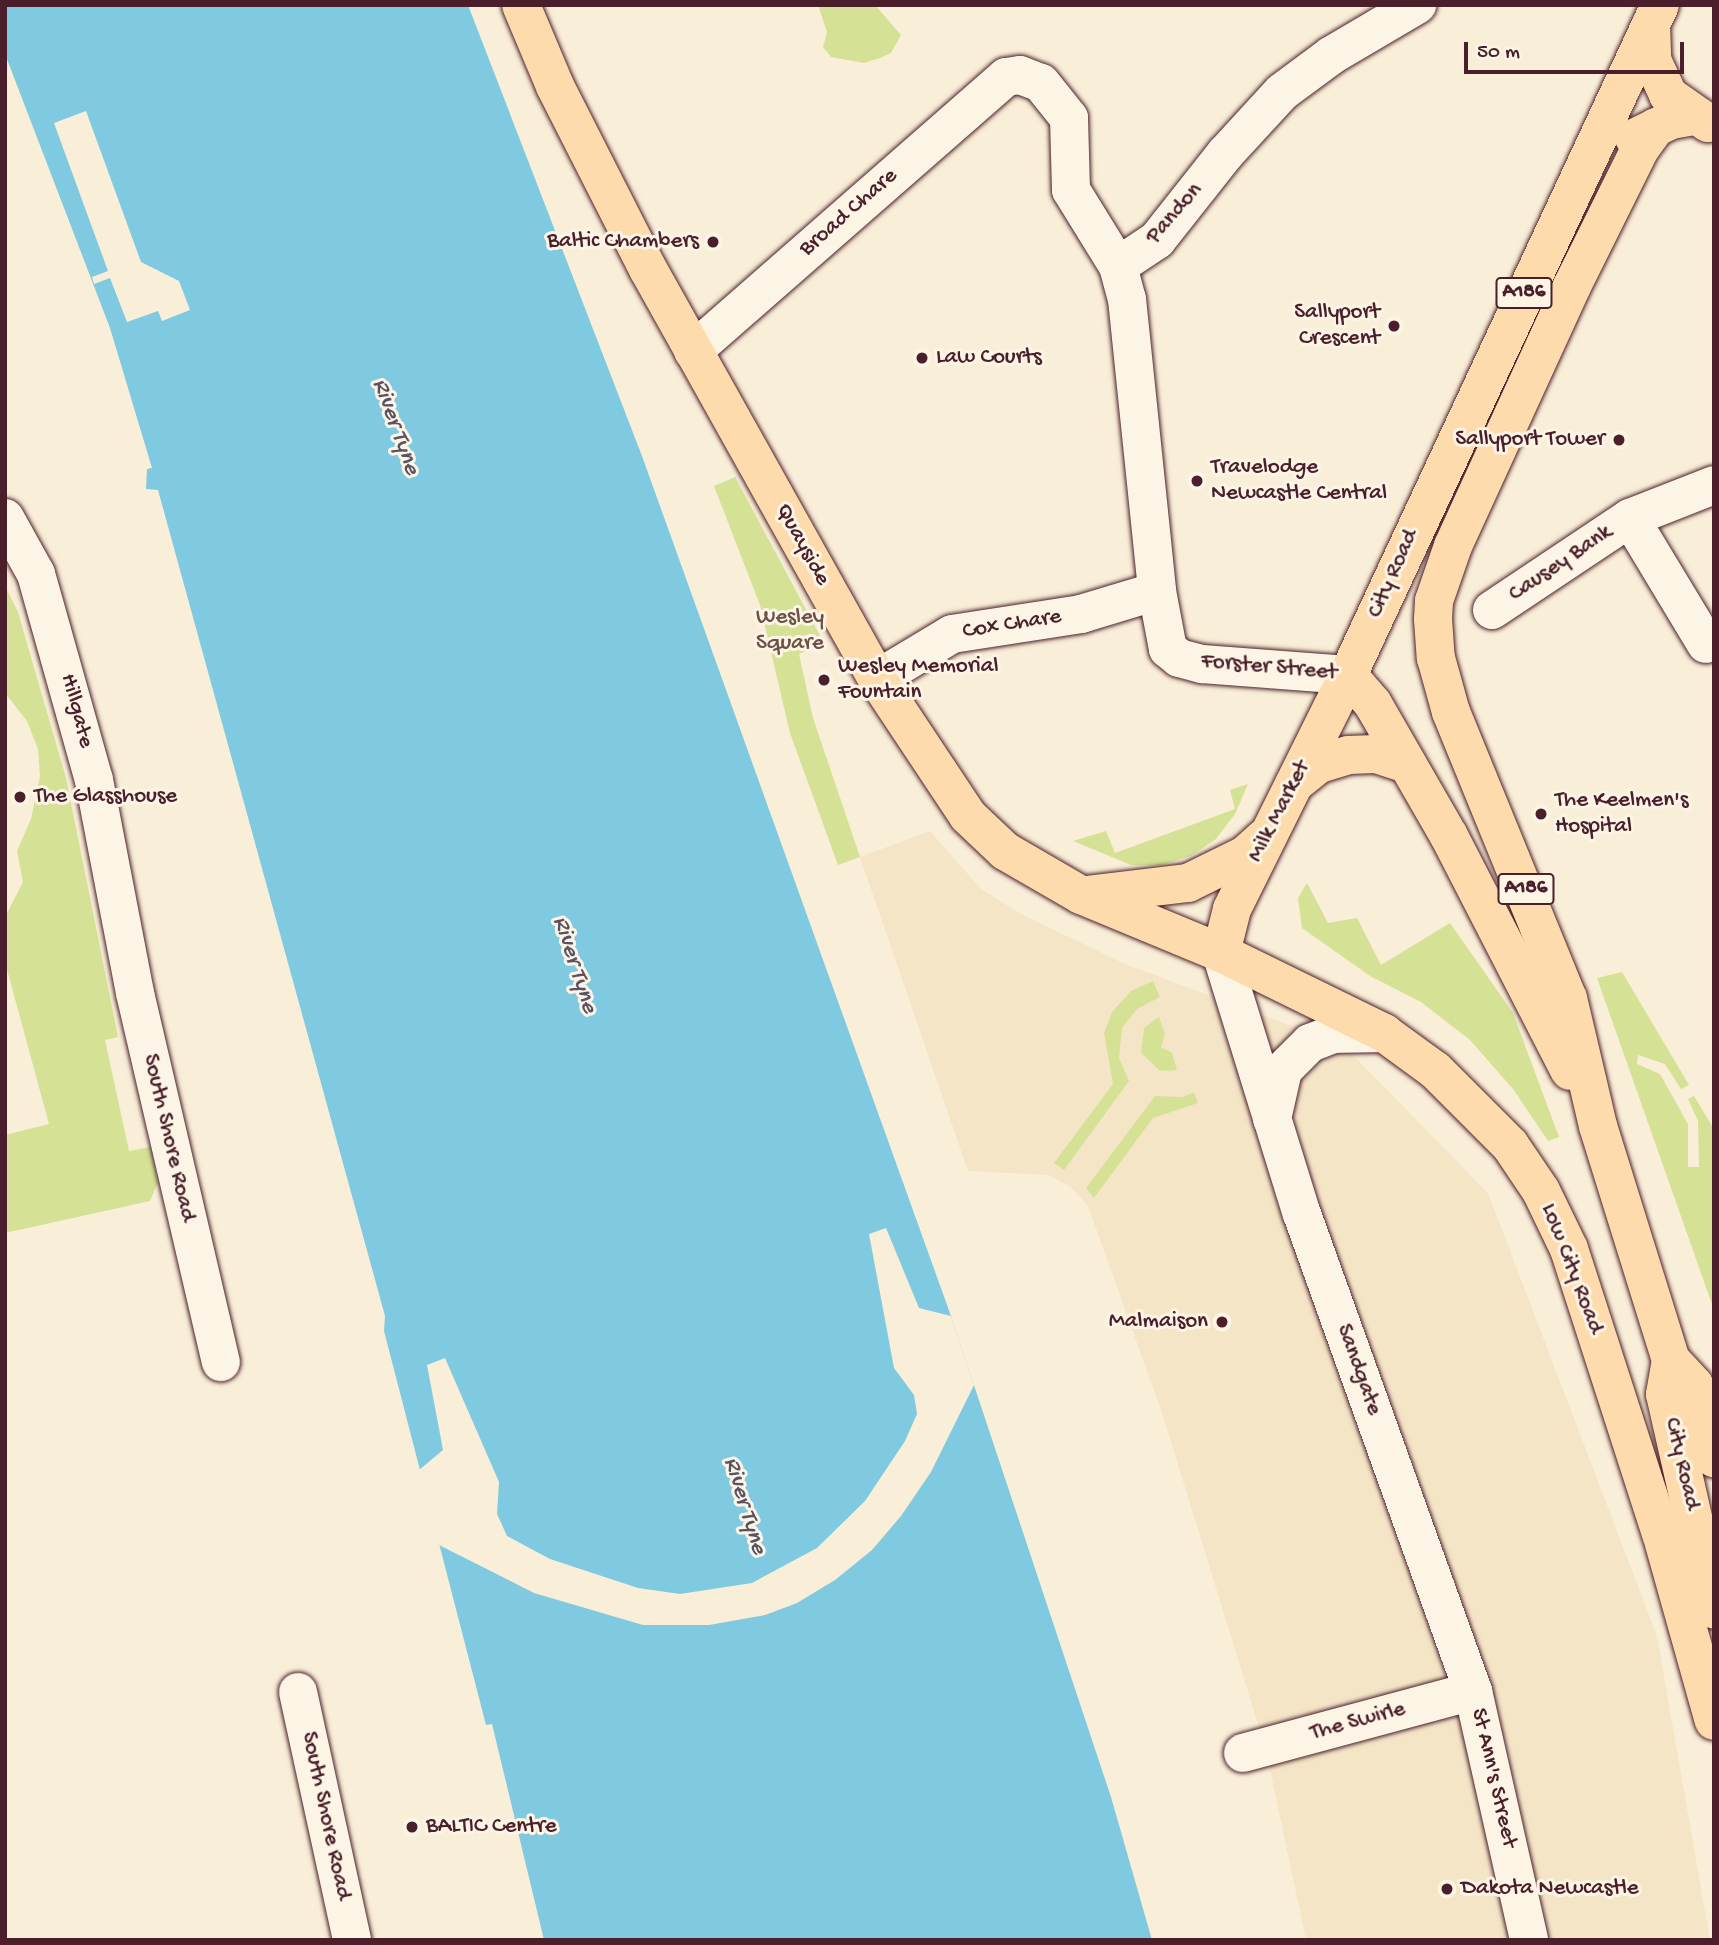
<!DOCTYPE html>
<html>
<head>
<meta charset="utf-8">
<style>
  body { margin:0 }
  #map { position:relative; width:1719px; height:1945px; overflow:hidden; background:#f9eed7; font-family:"Gochi Hand",sans-serif }
  div>[style] { position:absolute }
  .built>* { inset:0; background:#f5e5c7 }
  .green>* { inset:0; background:#d5e295 }
  .water>* { inset:0; background:#80cae1 }
  .pier>* { inset:0; background:#f9eed7 }
  .roads { filter:drop-shadow(0 0 2px #4a1f2b) drop-shadow(0 0 2px #4a1f2b) }
  .minor>* { height:38px; margin:-19px; padding:0 19px; transform-origin:19px; border-radius:19px; background:#fcf5e5 }
  .major>* { height:38px; margin:-19px; padding:0 19px; transform-origin:19px; border-radius:19px; background:#fedbac }
  .dots>* { width:19px; height:19px; translate:-50% -50%; box-sizing:border-box; border:4px solid #fcf5e5; border-radius:50% }
  span { translate:-50% -50%; white-space:nowrap; text-align:center; line-height:1.15; -webkit-text-stroke:6px #fcf5e5; paint-order:stroke }
  .shield-label span { padding:2px 5px; background:#fcf5e5; border:2px solid; border-radius:5px; -webkit-text-stroke-width:0 }
  .shield-label { font-size:21px; color:#4a1f2b; font-weight:700 }
  .street-label { font-size:23px; color:#4a1f2b }
  .poi-label { font-size:23px; color:#4a1f2b }
  .right { translate:-100% -50%; text-align:right }
  .left { translate:0 -50%; text-align:left }
  .park-label { font-size:23px; color:#6d5046 }
  .water-label { font-size:24px; color:#5a5262; font-style:italic }
  .frame { position:absolute; inset:0; border:7px solid #4a1f2b; pointer-events:none }
  .scale { position:absolute; left:1464px; top:42px; width:220px; height:32px; box-sizing:border-box; border:4px solid #4a1f2b; border-top:0; padding-left:9px; font-size:21px; line-height:24px; white-space:nowrap; color:#4a1f2b; -webkit-text-stroke:5px #fcf5e5; paint-order:stroke }
</style>
</head>
<body>
<div id="map">
  <div class="built">
    <div style="clip-path:polygon(930px 831px,981px 889px,1023px 915px,1125px 964px,1343px 1045px,1488px 1193px,1657px 1636px,1710px 1940px,1306px 1940px,1266px 1750px,1163px 1416px,1088px 1206px,1071px 1187px,1049px 1175px,968px 1171px,860px 857px)"></div>
  </div>
  <div class="green">
    <div style="clip-path:polygon(818px 5px,875px 5px,901px 35px,891px 53px,880px 58px,864px 63px,831px 57px,823px 47px,827px 32px)"></div>
    <div style="clip-path:polygon(735px 477px,824px 643px,799px 654px,813px 718px,860px 857px,838px 865px,790px 733px,760px 605px,714px 486px)"></div>
    <div style="clip-path:polygon(5px 586px,18px 612px,66px 778px,118px 1037px,105px 1040px,129px 1151px,151px 1147px,158px 1182px,150px 1201px,5px 1233px,5px 1135px,49px 1124px,5px 962px,5px 917px,23px 882px,17px 851px,31px 819px,40px 776px,38px 749px,27px 721px,5px 693px)"></div>
    <div style="clip-path:polygon(1248px 784px,1235px 814px,1216px 839px,1191px 856px,1161px 865px,1131px 865px,1073px 841px,1106px 831px,1115px 853px,1235px 809px,1230px 790px)"></div>
    <div style="clip-path:polygon(1307px 883px,1328px 923px,1357px 918px,1381px 965px,1450px 923px,1513px 1013px,1559px 1137px,1548px 1141px,1513px 1089px,1470px 1040px,1421px 1002px,1370px 976px,1302px 928px,1298px 898px)"></div>
    <div style="clip-path:polygon(1622px 972px,1689px 1085px,1681px 1089px,1665px 1064px,1638px 1055px,1637px 1064px,1660px 1074px,1688px 1124px,1688px 1167px,1699px 1167px,1698px 1121px,1688px 1099px,1694px 1096px,1714px 1129px,1714px 1310px,1597px 978px)"></div>
    <div style="clip-path:polygon(1153px 981px,1160px 997px,1137px 1009px,1122px 1028px,1119px 1058px,1129px 1081px,1064px 1170px,1054px 1163px,1113px 1084px,1104px 1033px,1112px 1012px,1131px 991px)"></div>
    <div style="clip-path:polygon(1159px 1017px,1165px 1034px,1161px 1047px,1172px 1053px,1177px 1070px,1160px 1071px,1141px 1053px,1144px 1028px)"></div>
    <div style="clip-path:polygon(1194px 1092px,1198px 1103px,1153px 1118px,1094px 1198px,1086px 1188px,1155px 1096px,1183px 1097px)"></div>
  </div>
  <div class="water">
    <div style="clip-path:polygon(5px 5px,468px 5px,642px 456px,951px 1316px,1111px 1797px,1152px 1940px,544px 1940px,492px 1724px,486px 1725px,384px 1331px,385px 1316px,158px 490px,146px 489px,147px 469px,152px 468px,110px 328px,5px 54px)"></div>
  </div>
  <div class="pier">
    <div style="clip-path:polygon(86px 111px,141px 262px,179px 281px,190px 310px,162px 321px,158px 311px,127px 322px,110px 278px,94px 284px,92px 277px,108px 271px,54px 123px)"></div>
    <div style="clip-path:polygon(886px 1228px,919px 1308px,951px 1316px,974px 1385px,931px 1472px,901px 1516px,872px 1550px,835px 1580px,797px 1603px,765px 1615px,709px 1625px,643px 1625px,534px 1593px,439px 1545px,419px 1470px,443px 1450px,427px 1365px,445px 1358px,499px 1482px,497px 1514px,507px 1536px,550px 1559px,638px 1588px,680px 1594px,752px 1583px,817px 1548px,865px 1501px,905px 1441px,917px 1414px,914px 1395px,894px 1368px,869px 1234px)"></div>
  </div>
  <div class="roads">
    <div class="minor">
      <div style="left:1118px;top:266px;width:47px;rotate:-33.7deg"></div>
      <div style="left:1157px;top:240px;width:110px;rotate:-51.7deg"></div>
      <div style="left:1225px;top:154px;width:84px;rotate:-47.4deg"></div>
      <div style="left:1282px;top:92px;width:62px;rotate:-36.5deg"></div>
      <div style="left:1332px;top:55px;width:99px;rotate:-30.5deg"></div>
      <div style="left:693px;top:351px;width:416px;rotate:-41.2deg"></div>
      <div style="left:1006px;top:77px;width:14px;rotate:-8deg"></div>
      <div style="left:1020px;top:75px;width:22px;rotate:21deg"></div>
      <div style="left:1041px;top:83px;width:45px;rotate:51.3deg"></div>
      <div style="left:1069px;top:118px;width:72px;rotate:88.4deg"></div>
      <div style="left:1071px;top:190px;width:89px;rotate:58.3deg"></div>
      <div style="left:1118px;top:266px;width:34px;rotate:75deg"></div>
      <div style="left:1127px;top:299px;width:294px;rotate:84.1deg"></div>
      <div style="left:1157px;top:591px;width:59px;rotate:79.3deg"></div>
      <div style="left:1168px;top:649px;width:14px;rotate:39deg"></div>
      <div style="left:1179px;top:658px;width:24px;rotate:15deg"></div>
      <div style="left:1202px;top:664px;width:146px;rotate:4.3deg"></div>
      <div style="left:5px;top:518px;width:64px;rotate:61deg"></div>
      <div style="left:36px;top:574px;width:214px;rotate:74.3deg"></div>
      <div style="left:94px;top:780px;width:217px;rotate:79.1deg"></div>
      <div style="left:135px;top:993px;width:379px;rotate:76.9deg"></div>
      <div style="left:1630px;top:518px;width:147px;rotate:58.9deg"></div>
      <div style="left:1492px;top:610px;width:166px;rotate:-33.7deg"></div>
      <div style="left:1630px;top:518px;width:90px;rotate:-21.4deg"></div>
      <div style="left:877px;top:679px;width:87px;rotate:-31deg"></div>
      <div style="left:952px;top:634px;width:131px;rotate:-8.8deg"></div>
      <div style="left:1081px;top:614px;width:79px;rotate:-16.8deg"></div>
      <div style="left:1221px;top:953px;width:273px;rotate:72.8deg"></div>
      <div style="left:1302px;top:1214px;width:507px;rotate:70.28deg"></div>
      <div style="left:1473px;top:1691px;width:255px;rotate:77.3deg"></div>
      <div style="left:1272px;top:1119px;width:50px;rotate:-77.3deg"></div>
      <div style="left:1283px;top:1070px;width:38px;rotate:-45deg"></div>
      <div style="left:1310px;top:1043px;width:25px;rotate:-21deg"></div>
      <div style="left:1333px;top:1034px;width:51px;rotate:-1.1deg"></div>
      <div style="left:298px;top:1692px;width:254px;rotate:77.7deg"></div>
      <div style="left:1243px;top:1753px;width:238px;rotate:-15.1deg"></div>
    </div>
    <div class="major">
      <div style="left:521px;top:5px;width:88px;rotate:67.2deg"></div>
      <div style="left:555px;top:86px;width:205px;rotate:63.1deg"></div>
      <div style="left:648px;top:269px;width:470px;rotate:60.8deg"></div>
      <div style="left:877px;top:679px;width:164px;rotate:56.4deg"></div>
      <div style="left:968px;top:816px;width:51px;rotate:43.4deg"></div>
      <div style="left:1005px;top:851px;width:88px;rotate:30.1deg"></div>
      <div style="left:1081px;top:895px;width:152px;rotate:22.5deg"></div>
      <div style="left:1221px;top:953px;width:182px;rotate:26.1deg"></div>
      <div style="left:1384px;top:1033px;width:63px;rotate:36deg"></div>
      <div style="left:1435px;top:1070px;width:106px;rotate:45deg"></div>
      <div style="left:1510px;top:1145px;width:55px;rotate:56deg"></div>
      <div style="left:1541px;top:1191px;width:64px;rotate:64.2deg"></div>
      <div style="left:1569px;top:1249px;width:299px;rotate:72.1deg"></div>
      <div style="left:1661px;top:1533px;width:195px;rotate:74.3deg"></div>
      <div style="left:1651px;top:24px;width:36px;rotate:88deg"></div>
      <div style="left:1652px;top:60px;width:38px;rotate:65deg"></div>
      <div style="left:1668px;top:95px;width:49px;rotate:35deg"></div>
      <div style="left:1656px;top:127px;width:27px;rotate:126deg"></div>
      <div style="left:1640px;top:149px;width:153px;rotate:116.4deg"></div>
      <div style="left:1572px;top:286px;width:286px;rotate:114.6deg"></div>
      <div style="left:1453px;top:546px;width:58px;rotate:109.1deg"></div>
      <div style="left:1434px;top:601px;width:18px;rotate:93deg"></div>
      <div style="left:1433px;top:619px;width:39px;rotate:86deg"></div>
      <div style="left:1436px;top:658px;width:56px;rotate:74.5deg"></div>
      <div style="left:1451px;top:712px;width:309px;rotate:67.8deg"></div>
      <div style="left:1568px;top:998px;width:131px;rotate:76.8deg"></div>
      <div style="left:1598px;top:1126px;width:245px;rotate:72.7deg"></div>
      <div style="left:1671px;top:1360px;width:35px;rotate:100deg"></div>
      <div style="left:1665px;top:1394px;width:221px;rotate:77.2deg"></div>
      <div style="left:1634px;top:138px;width:41px;rotate:-25.9deg"></div>
      <div style="left:1671px;top:120px;width:23px;rotate:-10deg"></div>
      <div style="left:1348px;top:675px;width:38px;rotate:49deg"></div>
      <div style="left:1373px;top:704px;width:152px;rotate:60.1deg"></div>
      <div style="left:1449px;top:836px;width:264px;rotate:62.8deg"></div>
      <div style="left:1294px;top:784px;width:32px;rotate:-39deg"></div>
      <div style="left:1319px;top:764px;width:30px;rotate:-17deg"></div>
      <div style="left:1348px;top:755px;width:28px;rotate:-2deg"></div>
      <div style="left:1376px;top:754px;width:33px;rotate:18deg"></div>
      <div style="left:1086px;top:895px;width:103px;rotate:-6.7deg"></div>
      <div style="left:1188px;top:883px;width:64px;rotate:-26.2deg"></div>
      <div style="left:1245px;top:855px;width:25px;rotate:-42deg"></div>
      <div style="left:1221px;top:953px;width:45px;rotate:-76deg"></div>
      <div style="left:1232px;top:909px;width:261px;rotate:-63.6deg"></div>
      <div style="left:1348px;top:675px;width:739px;rotate:-65.03deg"></div>
      <div style="left:1671px;top:1360px;width:34px;rotate:47deg"></div>
      <div style="left:1694px;top:1385px;width:76px;rotate:74.7deg"></div>
    </div>
  </div>
  <div class="dots">
    <div style="left:713px;top:242px;background:#4a1f2b"></div>
    <div style="left:1394px;top:326px;background:#4a1f2b"></div>
    <div style="left:922px;top:358px;background:#4a1f2b"></div>
    <div style="left:1619px;top:440px;background:#4a1f2b"></div>
    <div style="left:1197px;top:481px;background:#4a1f2b"></div>
    <div style="left:824px;top:680px;background:#4a1f2b"></div>
    <div style="left:20px;top:797px;background:#4a1f2b"></div>
    <div style="left:1541px;top:814px;background:#4a1f2b"></div>
    <div style="left:1222px;top:1322px;background:#4a1f2b"></div>
    <div style="left:412px;top:1827px;background:#4a1f2b"></div>
    <div style="left:1447px;top:1889px;background:#4a1f2b"></div>
  </div>
  <div class="shield-label">
    <span style="left:1524px;top:293px">A186</span>
    <span style="left:1526px;top:889px">A186</span>
  </div>
  <div class="street-label">
    <span style="left:849px;top:213px;rotate:-41deg">Broad Chare</span>
    <span style="left:1175px;top:214px;rotate:-49deg">Pandon</span>
    <span style="left:802px;top:545px;rotate:61deg">Quayside</span>
    <span style="left:1561px;top:564px;rotate:-34deg">Causey Bank</span>
    <span style="left:1394px;top:574px;rotate:-66deg">City Road</span>
    <span style="left:1012px;top:625px;rotate:-9deg">Cox Chare</span>
    <span style="left:1269px;top:668px;rotate:5deg">Forster Street</span>
    <span style="left:76px;top:711px;rotate:75deg">Hillgate</span>
    <span style="left:1280px;top:812px;rotate:-63deg">Milk Market</span>
    <span style="left:168px;top:1138px;rotate:77deg">South Shore Road</span>
    <span style="left:1571px;top:1269px;rotate:69deg">Low City Road</span>
    <span style="left:1358px;top:1370px;rotate:70deg">Sandgate</span>
    <span style="left:1681px;top:1464px;rotate:77deg">City Road</span>
    <span style="left:1358px;top:1722px;rotate:-15deg">The Swirle</span>
    <span style="left:1493px;top:1778px;rotate:77deg">St Ann's Street</span>
    <span style="left:325px;top:1816px;rotate:78deg">South Shore Road</span>
  </div>
  <div class="poi-label">
    <span class="right" style="left:699px;top:242px">Baltic Chambers</span>
    <span class="right" style="left:1380px;top:326px">Sallyport<br>Crescent</span>
    <span class="left" style="left:936px;top:358px">Law Courts</span>
    <span class="right" style="left:1605px;top:440px">Sallyport Tower</span>
    <span class="left" style="left:1211px;top:481px">Travelodge<br>Newcastle Central</span>
    <span class="left" style="left:838px;top:680px">Wesley Memorial<br>Fountain</span>
    <span class="left" style="left:34px;top:797px">The Glasshouse</span>
    <span class="left" style="left:1555px;top:814px">The Keelmen's<br>Hospital</span>
    <span class="right" style="left:1208px;top:1322px">Malmaison</span>
    <span class="left" style="left:426px;top:1827px">BALTIC Centre</span>
    <span class="left" style="left:1461px;top:1889px">Dakota Newcastle</span>
  </div>
  <div class="park-label">
    <span style="left:790px;top:631px">Wesley<br>Square</span>
  </div>
  <div class="water-label">
    <span style="left:395px;top:427px;rotate:70deg">River Tyne</span>
    <span style="left:574px;top:965px;rotate:72deg">River Tyne</span>
    <span style="left:744px;top:1506px;rotate:73deg">River Tyne</span>
  </div>
  <div class="frame"></div>
  <div class="scale">50 m</div>
</div>
</body>
</html>
